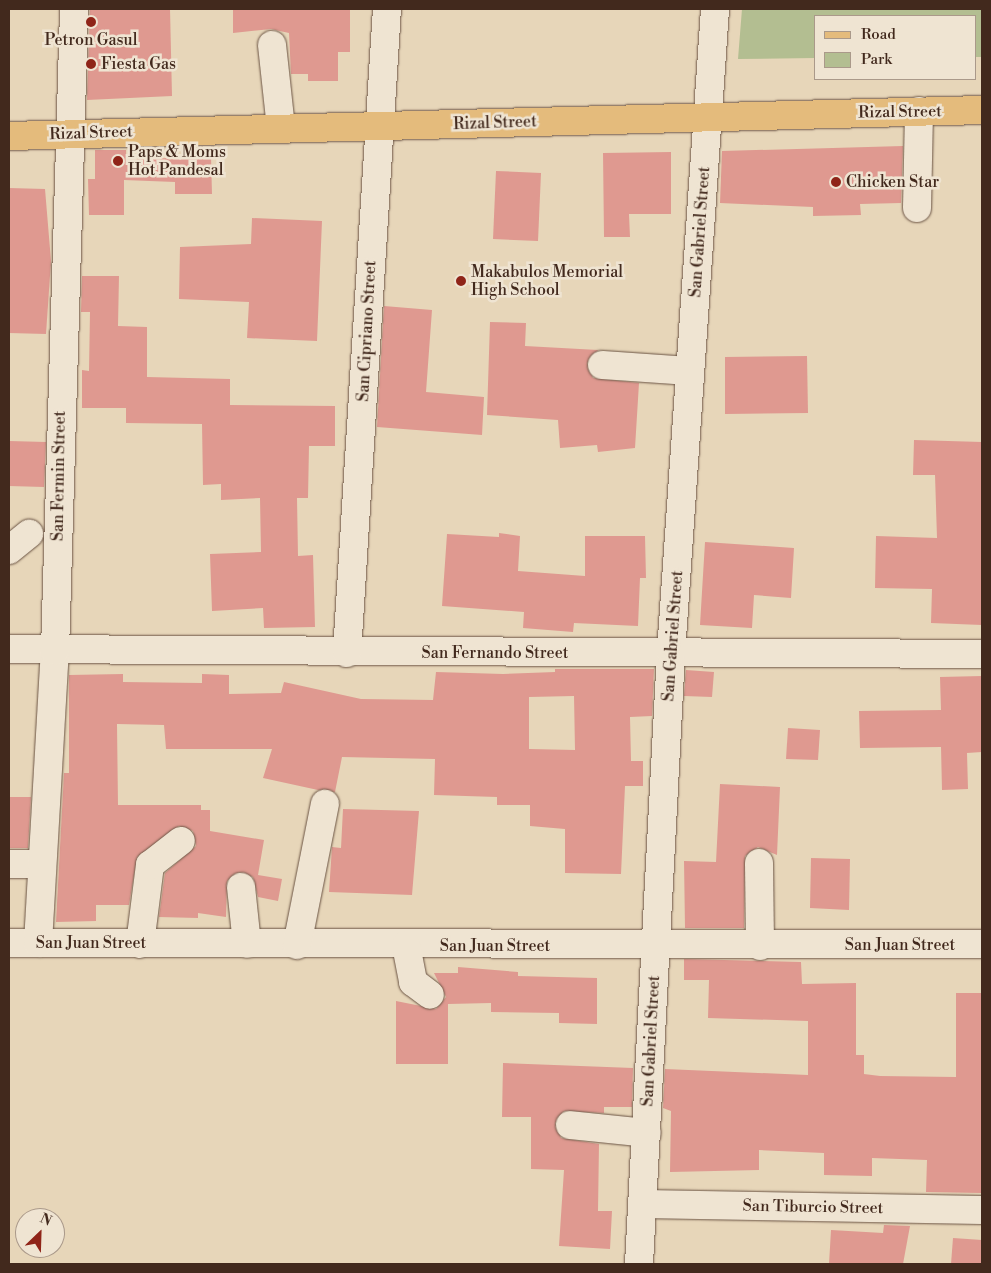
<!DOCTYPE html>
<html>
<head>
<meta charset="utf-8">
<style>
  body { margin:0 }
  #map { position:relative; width:991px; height:1273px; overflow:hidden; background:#e7d6b9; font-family:"Libre Bodoni",serif }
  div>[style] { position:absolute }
  .green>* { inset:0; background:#b3be91 }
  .building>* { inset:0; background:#df9990 }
  .roads { filter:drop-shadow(0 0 1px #6b5444) drop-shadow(0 0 1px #6b5444) }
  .minor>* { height:28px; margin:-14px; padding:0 14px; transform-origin:14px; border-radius:14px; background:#efe4d2 }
  .major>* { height:28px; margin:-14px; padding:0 14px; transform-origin:14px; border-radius:14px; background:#e4bb7c }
  .dots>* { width:14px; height:14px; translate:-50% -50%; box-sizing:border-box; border:2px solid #efe4d2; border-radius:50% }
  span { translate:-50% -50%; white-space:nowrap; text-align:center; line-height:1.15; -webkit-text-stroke:5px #efe4d2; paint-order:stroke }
  .poi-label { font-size:16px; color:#42291d }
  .left { translate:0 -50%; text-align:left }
  .street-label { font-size:16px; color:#42291d }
  .frame { position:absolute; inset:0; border:10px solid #42291d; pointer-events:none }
  .legend { position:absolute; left:814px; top:15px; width:162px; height:65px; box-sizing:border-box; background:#efe4d2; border:1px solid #aa998a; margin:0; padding:6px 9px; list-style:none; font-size:15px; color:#42291d }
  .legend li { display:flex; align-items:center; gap:10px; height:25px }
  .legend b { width:25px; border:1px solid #aa998a }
  .north { position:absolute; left:15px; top:1208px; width:50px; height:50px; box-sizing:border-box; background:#efe4d2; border:1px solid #aa998a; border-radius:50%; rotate:24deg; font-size:14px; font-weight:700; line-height:20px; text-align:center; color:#42291d }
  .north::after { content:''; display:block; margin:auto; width:18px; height:22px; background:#8f2418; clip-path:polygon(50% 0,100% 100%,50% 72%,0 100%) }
</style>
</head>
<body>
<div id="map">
  <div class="green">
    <div style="clip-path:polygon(742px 9px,982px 9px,982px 57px,975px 57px,975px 16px,815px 16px,815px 58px,738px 59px)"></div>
  </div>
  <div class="building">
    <div style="clip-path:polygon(90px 9px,170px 9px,172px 96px,87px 100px)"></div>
    <div style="clip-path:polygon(233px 9px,350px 9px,350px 52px,338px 52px,338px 81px,308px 81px,308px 74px,291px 74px,289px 33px,271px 29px,233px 33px)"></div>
    <div style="clip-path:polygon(903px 146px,901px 203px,860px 204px,861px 215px,813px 216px,813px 207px,720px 203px,722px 151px)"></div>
    <div style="clip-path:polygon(95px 150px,126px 150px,126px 160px,211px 156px,212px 194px,175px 194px,175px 182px,124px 180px,124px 215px,89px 215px,88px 179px,95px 179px)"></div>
    <div style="clip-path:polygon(671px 152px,671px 214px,629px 214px,630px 237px,604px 237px,603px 153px)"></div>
    <div style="clip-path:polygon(496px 171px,541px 173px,538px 241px,493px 239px)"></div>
    <div style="clip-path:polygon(9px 188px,45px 189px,51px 261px,46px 334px,9px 333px)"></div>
    <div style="clip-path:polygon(252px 218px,322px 221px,317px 341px,247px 338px,249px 302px,179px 299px,180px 247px,251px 244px)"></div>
    <div style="clip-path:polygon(82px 276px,119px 276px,118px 326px,147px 327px,147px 377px,230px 379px,230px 405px,335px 406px,335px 446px,309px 446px,308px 498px,297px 498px,298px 556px,313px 555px,315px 627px,264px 628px,263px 608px,212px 611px,210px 554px,261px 552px,260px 498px,221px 500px,221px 484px,203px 485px,202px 424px,126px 423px,126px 408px,82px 408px,82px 370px,89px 371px,90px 312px,81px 312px)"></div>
    <div style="clip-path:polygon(384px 306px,432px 310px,426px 392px,484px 397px,482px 435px,377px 427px)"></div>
    <div style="clip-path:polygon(490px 322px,526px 323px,525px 346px,598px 350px,587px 363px,593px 378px,639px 383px,635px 448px,598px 452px,597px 445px,560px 448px,558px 420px,487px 415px)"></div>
    <div style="clip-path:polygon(807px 356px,808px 413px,725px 414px,725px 357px)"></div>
    <div style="clip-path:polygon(914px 440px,982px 442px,982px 625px,931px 623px,932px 589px,875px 588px,876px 536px,937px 538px,935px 475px,913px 475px)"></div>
    <div style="clip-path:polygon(9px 441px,46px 442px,44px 487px,9px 486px)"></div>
    <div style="clip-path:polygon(499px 533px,520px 536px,518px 571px,585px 576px,585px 536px,645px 536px,646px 578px,640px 578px,638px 626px,574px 623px,573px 632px,523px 628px,524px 612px,442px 606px,447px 534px,499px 537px)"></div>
    <div style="clip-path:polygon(705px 542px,794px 548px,791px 598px,754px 595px,752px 628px,700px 625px)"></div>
    <div style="clip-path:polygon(evenodd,555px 669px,654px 669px,652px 716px,630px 717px,631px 761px,643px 761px,643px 786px,625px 786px,621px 874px,565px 873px,565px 829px,530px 826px,530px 805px,497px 805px,497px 797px,434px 795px,435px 759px,342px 757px,335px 792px,318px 790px,263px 778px,272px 749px,166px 749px,164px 725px,117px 724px,118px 805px,201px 805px,201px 810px,210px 810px,210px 831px,264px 840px,258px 875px,282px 879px,278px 901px,258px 897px,253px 877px,239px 872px,227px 881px,226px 917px,198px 913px,198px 918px,159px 917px,165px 873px,196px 846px,193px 831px,179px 826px,137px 857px,129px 905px,96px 905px,96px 921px,56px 922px,64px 773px,69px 773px,69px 675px,123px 674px,123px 682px,202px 683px,202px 674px,229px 675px,229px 694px,281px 693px,284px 682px,361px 699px,433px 700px,436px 672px,503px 674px,555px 672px,555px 669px,574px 696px,575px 750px,529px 749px,529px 697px,574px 696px)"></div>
    <div style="clip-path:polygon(686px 670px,714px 672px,712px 697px,684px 696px)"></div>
    <div style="clip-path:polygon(982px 676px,982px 752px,967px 753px,968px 789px,942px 790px,941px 747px,860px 748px,859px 711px,941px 710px,940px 677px)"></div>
    <div style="clip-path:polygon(788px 728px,820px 730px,818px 760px,786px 759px)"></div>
    <div style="clip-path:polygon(720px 784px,780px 787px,777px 855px,758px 847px,745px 856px,744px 928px,685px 928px,684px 861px,716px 862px)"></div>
    <div style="clip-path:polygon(9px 797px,31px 797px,28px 848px,9px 848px)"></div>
    <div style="clip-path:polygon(343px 809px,419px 811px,412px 895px,329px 892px,332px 847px,341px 848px)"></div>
    <div style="clip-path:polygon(811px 858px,850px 859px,849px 910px,810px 908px)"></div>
    <div style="clip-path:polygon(684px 959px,801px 962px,802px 984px,856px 983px,856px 1055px,864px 1055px,864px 1074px,880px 1076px,956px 1077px,956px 993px,982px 993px,982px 1193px,926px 1192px,927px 1160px,872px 1158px,872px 1176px,824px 1175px,824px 1153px,759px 1150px,759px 1170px,670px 1172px,671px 1111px,663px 1108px,665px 1069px,808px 1075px,808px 1021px,708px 1018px,709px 980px,684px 980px)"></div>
    <div style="clip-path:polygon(458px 967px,518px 972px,518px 976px,597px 978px,597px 1024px,559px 1023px,559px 1013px,491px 1012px,491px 1003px,448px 1004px,448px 1064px,396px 1064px,396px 1001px,436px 1009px,446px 997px,434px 973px,458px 973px)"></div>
    <div style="clip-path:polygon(503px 1063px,633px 1068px,632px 1107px,604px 1107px,604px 1113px,564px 1111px,555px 1123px,561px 1138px,599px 1144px,598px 1211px,612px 1211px,610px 1249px,559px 1246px,564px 1170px,531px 1169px,531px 1117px,502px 1117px)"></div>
    <div style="clip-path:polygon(884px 1225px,910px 1226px,903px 1264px,829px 1264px,831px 1230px,883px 1233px)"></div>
    <div style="clip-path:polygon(953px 1238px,982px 1240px,981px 1264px,951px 1264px)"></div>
  </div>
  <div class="roads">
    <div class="minor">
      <div style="left:272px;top:45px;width:83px;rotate:83.8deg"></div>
      <div style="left:917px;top:208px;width:97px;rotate:-88.8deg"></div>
      <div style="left:602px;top:365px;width:88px;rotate:3.9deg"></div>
      <div style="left:9px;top:550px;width:26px;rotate:-39deg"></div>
      <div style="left:9px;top:649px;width:973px;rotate:0.29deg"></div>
      <div style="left:347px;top:653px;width:645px;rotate:-86.45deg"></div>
      <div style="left:759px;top:863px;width:83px;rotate:89.3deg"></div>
      <div style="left:9px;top:864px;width:33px"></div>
      <div style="left:241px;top:887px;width:57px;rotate:84deg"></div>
      <div style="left:9px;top:943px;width:973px;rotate:0.06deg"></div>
      <div style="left:38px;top:943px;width:292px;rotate:-86.7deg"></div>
      <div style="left:55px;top:651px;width:642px;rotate:-88.3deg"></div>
      <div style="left:140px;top:944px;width:80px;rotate:-82.8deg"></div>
      <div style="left:150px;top:865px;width:39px;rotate:-38deg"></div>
      <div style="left:297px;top:945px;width:144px;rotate:-78.8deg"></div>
      <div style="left:406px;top:945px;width:38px;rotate:79deg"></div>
      <div style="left:413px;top:982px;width:21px;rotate:37deg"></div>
      <div style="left:570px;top:1125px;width:77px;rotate:5.9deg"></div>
      <div style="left:643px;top:1204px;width:339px;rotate:1deg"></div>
      <div style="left:639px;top:1264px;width:612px;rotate:-87deg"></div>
      <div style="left:671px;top:653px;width:646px;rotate:-86.09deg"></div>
    </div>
    <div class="major">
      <div style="left:9px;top:136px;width:973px;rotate:-1.53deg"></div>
    </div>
  </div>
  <div class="dots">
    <div style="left:91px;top:22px;background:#8f2418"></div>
    <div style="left:91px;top:64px;background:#8f2418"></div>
    <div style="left:118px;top:161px;background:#8f2418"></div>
    <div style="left:836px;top:182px;background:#8f2418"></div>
    <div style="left:461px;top:281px;background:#8f2418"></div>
  </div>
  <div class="poi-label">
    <span style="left:91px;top:40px">Petron Gasul</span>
    <span class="left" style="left:101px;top:64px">Fiesta Gas</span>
    <span class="left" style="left:128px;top:161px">Paps &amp; Moms<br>Hot Pandesal</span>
    <span class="left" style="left:846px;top:182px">Chicken Star</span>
    <span class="left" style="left:471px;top:281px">Makabulos Memorial<br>High School</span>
  </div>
  <div class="street-label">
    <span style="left:900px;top:112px;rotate:-1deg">Rizal Street</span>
    <span style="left:495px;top:123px;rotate:-2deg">Rizal Street</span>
    <span style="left:91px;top:133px;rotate:-2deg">Rizal Street</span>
    <span style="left:700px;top:232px;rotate:-86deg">San Gabriel Street</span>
    <span style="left:367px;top:331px;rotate:-87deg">San Cipriano Street</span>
    <span style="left:59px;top:476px;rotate:-89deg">San Fermin Street</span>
    <span style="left:673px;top:636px;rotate:-86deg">San Gabriel Street</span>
    <span style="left:495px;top:653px">San Fernando Street</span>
    <span style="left:91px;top:943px">San Juan Street</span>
    <span style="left:900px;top:945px">San Juan Street</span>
    <span style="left:495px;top:946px">San Juan Street</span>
    <span style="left:651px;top:1041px;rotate:-87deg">San Gabriel Street</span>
    <span style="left:813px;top:1207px;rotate:1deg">San Tiburcio Street</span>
  </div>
  <div class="frame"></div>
  <ul class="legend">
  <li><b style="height:6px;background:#e4bb7c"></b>Road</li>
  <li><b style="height:14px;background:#b3be91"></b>Park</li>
  </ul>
  <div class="north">N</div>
</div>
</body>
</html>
